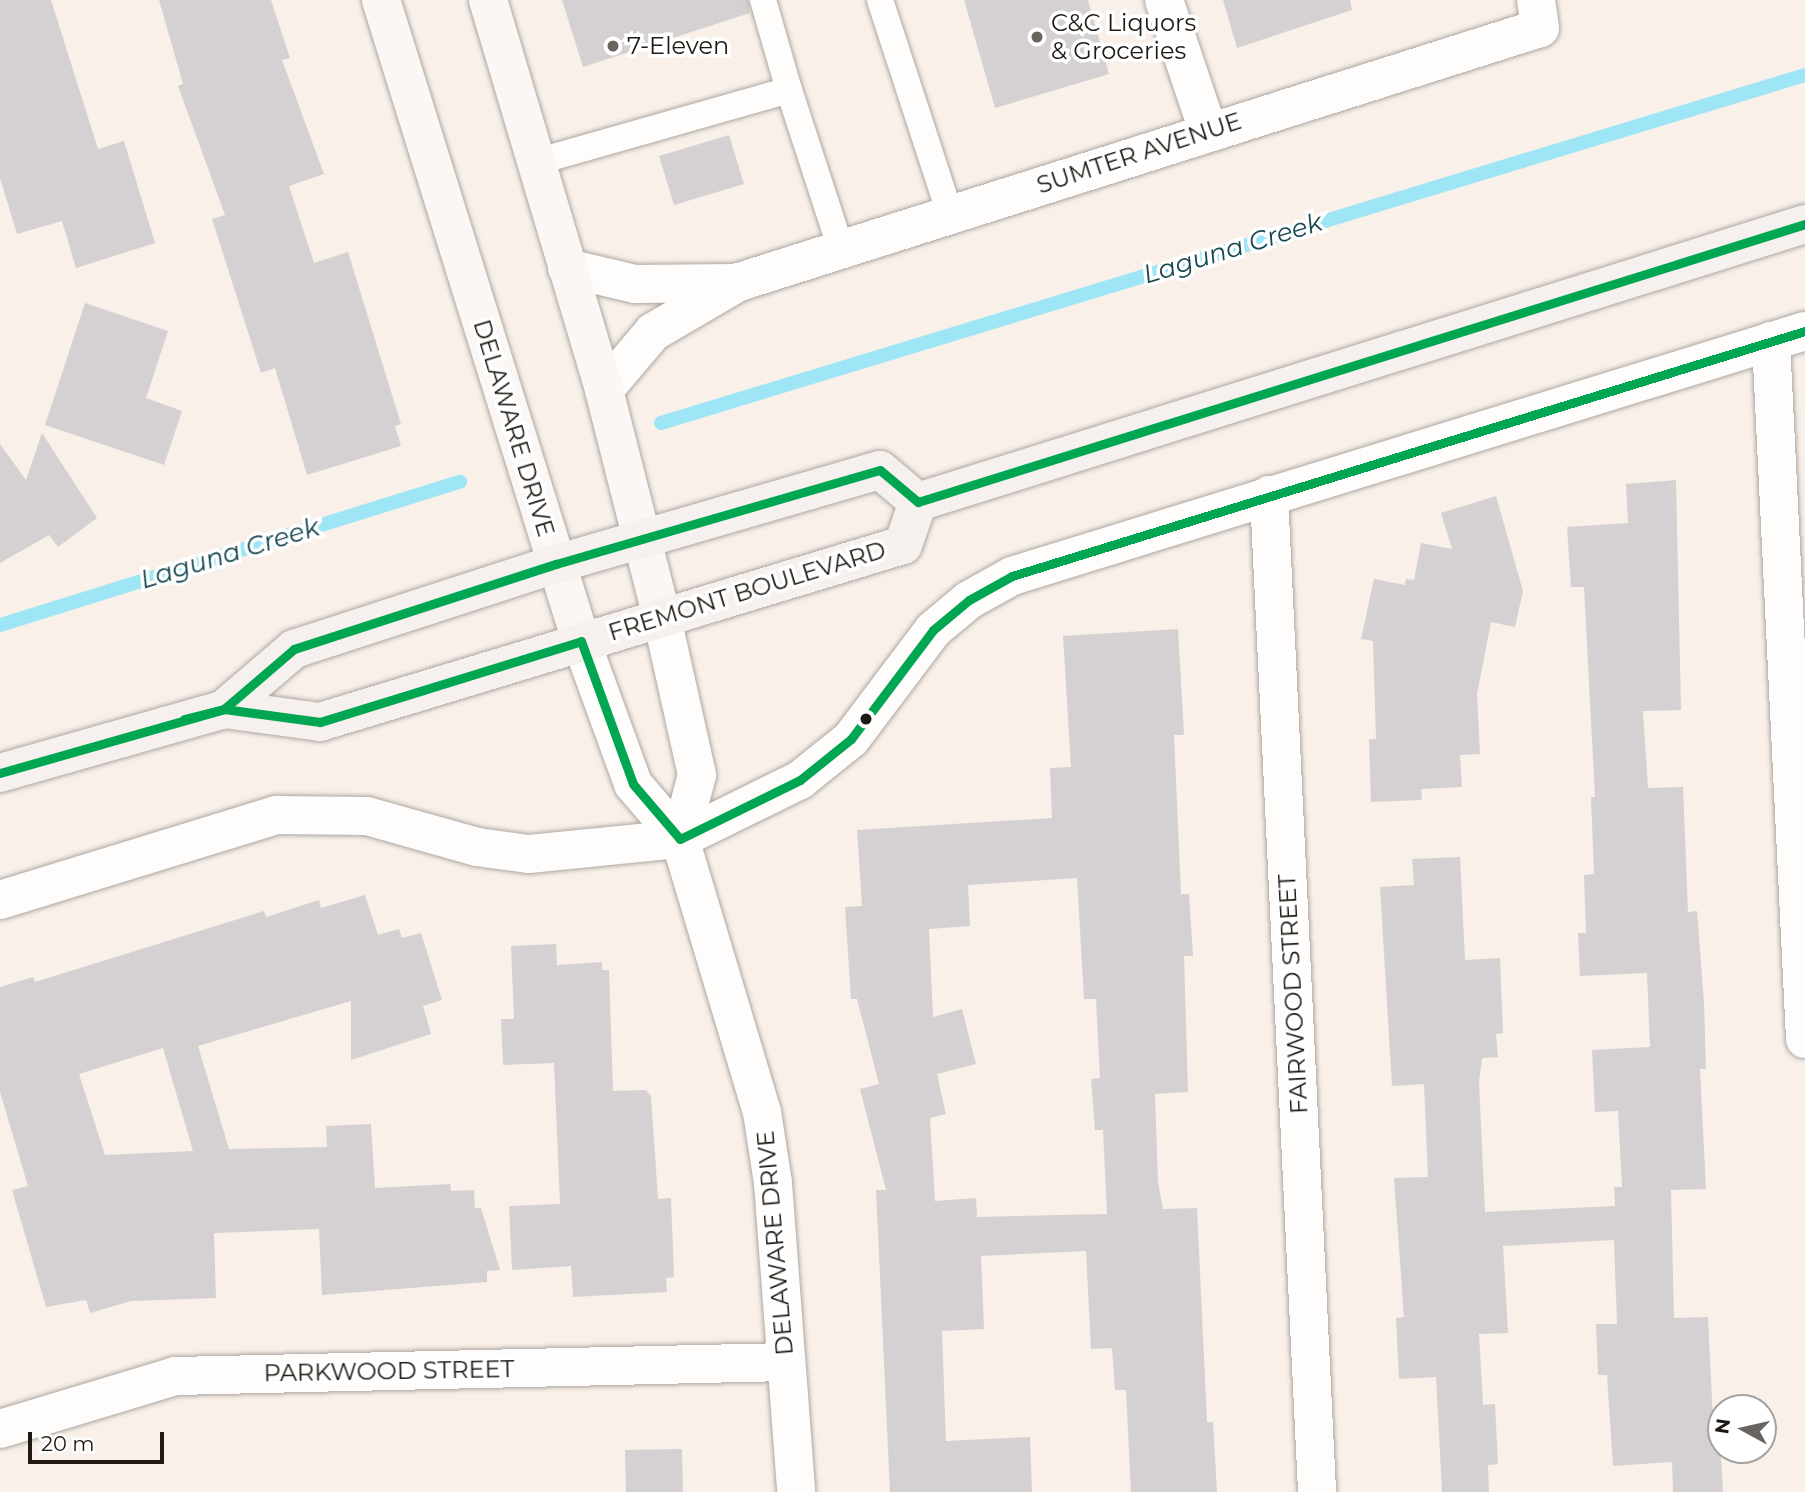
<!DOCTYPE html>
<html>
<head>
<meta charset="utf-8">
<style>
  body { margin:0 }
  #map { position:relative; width:1805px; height:1492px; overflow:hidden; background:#f8f0e9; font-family:Montserrat,sans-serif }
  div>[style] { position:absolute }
  .stream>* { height:14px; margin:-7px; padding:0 7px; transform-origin:7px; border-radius:7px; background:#9ee6f5 }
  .building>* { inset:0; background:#d5d1d2 }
  .roads { filter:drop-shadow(0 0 2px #aea7a2) drop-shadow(0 0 2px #aea7a2) }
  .lane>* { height:26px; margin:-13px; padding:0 13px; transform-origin:13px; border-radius:13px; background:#fefdfc }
  .street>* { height:38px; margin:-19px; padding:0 19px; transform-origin:19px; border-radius:19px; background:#fefdfc }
  .secondary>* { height:38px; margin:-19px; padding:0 19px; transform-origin:19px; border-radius:19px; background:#faf7f5 }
  .primary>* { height:38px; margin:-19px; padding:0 19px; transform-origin:19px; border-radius:19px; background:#f6f1ee }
  .bus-1>* { height:9px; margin:-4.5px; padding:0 4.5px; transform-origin:4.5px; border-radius:4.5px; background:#00a651 }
  .dots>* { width:19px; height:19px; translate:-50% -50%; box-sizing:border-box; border:4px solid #fff; border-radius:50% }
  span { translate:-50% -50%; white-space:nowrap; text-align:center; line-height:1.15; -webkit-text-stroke:7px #fff; paint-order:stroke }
  .poi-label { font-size:24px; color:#1f1913 }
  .left { translate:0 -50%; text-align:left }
  .street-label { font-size:24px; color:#1f1913 }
  .water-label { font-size:26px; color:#184852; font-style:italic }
  .north { position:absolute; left:1707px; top:1394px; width:70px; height:70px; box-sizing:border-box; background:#fff; border:2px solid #a5a3a1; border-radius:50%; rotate:278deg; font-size:19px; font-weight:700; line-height:28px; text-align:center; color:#1f1913 }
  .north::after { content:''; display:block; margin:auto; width:24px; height:32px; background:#6b645e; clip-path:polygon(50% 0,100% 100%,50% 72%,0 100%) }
  .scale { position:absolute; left:28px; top:1432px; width:136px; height:32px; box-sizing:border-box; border:4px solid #1f1913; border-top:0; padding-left:9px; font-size:21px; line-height:24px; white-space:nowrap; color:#1f1913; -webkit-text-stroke:5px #fff; paint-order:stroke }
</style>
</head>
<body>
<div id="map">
  <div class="stream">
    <div style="left:661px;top:423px;width:1196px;rotate:-16.92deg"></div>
    <div style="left:0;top:625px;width:482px;rotate:-17.3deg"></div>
  </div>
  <div class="building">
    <div style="clip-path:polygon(0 0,51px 0,98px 149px,124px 141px,155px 243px,76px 268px,62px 221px,17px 234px,0 178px)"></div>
    <div style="clip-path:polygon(159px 0,271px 0,290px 58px,282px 60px,324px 174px,289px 186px,314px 263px,348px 252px,401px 424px,395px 426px,401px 446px,307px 475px,275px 368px,261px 373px,212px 219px,225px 215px,178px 86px,183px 84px)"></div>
    <div style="clip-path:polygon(562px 0,748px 0,750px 13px,583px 67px)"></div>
    <div style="clip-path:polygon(964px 0,1088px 0,1109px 74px,995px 108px)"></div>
    <div style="clip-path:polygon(1223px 0,1350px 0,1352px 10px,1237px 48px)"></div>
    <div style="clip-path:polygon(729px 135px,744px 184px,674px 205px,659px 156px)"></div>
    <div style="clip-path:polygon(85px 303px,168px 331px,146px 398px,182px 411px,164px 465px,45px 425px)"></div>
    <div style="clip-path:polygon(42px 433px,97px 518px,58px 547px,49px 535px,0 563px,0 444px,26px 480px)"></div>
    <div style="clip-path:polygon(1676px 480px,1681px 710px,1643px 711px,1648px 788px,1683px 787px,1688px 912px,1697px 911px,1704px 1003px,1706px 1069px,1700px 1069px,1706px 1189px,1671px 1190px,1674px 1318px,1708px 1317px,1714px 1441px,1720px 1441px,1723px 1492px,1673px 1492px,1672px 1462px,1613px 1466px,1607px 1375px,1598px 1375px,1596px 1324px,1617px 1324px,1614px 1240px,1503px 1246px,1508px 1333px,1479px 1334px,1483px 1405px,1495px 1404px,1498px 1464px,1488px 1465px,1489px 1492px,1442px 1492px,1436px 1377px,1399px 1379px,1396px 1318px,1404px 1317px,1394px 1178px,1428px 1177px,1424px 1084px,1392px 1086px,1380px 887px,1414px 885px,1412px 859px,1460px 857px,1465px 960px,1500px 958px,1503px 1033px,1496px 1034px,1498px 1057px,1482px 1058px,1479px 1082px,1485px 1212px,1615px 1206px,1614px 1187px,1622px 1187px,1618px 1111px,1595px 1112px,1592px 1050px,1650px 1047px,1647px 973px,1580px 976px,1578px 933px,1586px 933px,1584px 875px,1594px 874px,1591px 797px,1595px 797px,1584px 587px,1571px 587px,1567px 527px,1628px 523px,1626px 484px)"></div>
    <div style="clip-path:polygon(1496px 496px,1523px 591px,1515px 627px,1491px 622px,1477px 694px,1480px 754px,1460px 755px,1462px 787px,1421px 789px,1422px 800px,1371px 802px,1369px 739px,1376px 739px,1373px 641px,1361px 639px,1374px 579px,1405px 585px,1406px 579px,1414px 580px,1421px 543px,1452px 549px,1441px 513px)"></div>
    <div style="clip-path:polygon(evenodd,1178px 629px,1184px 735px,1174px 735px,1181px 894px,1189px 894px,1193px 956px,1184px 956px,1188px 1092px,1155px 1094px,1158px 1182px,1163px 1209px,1197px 1208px,1207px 1422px,1213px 1422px,1217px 1492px,1131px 1492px,1126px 1390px,1115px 1390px,1112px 1348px,1091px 1349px,1086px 1251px,981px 1256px,984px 1329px,942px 1331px,946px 1441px,1030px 1437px,1032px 1492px,890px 1492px,876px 1190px,886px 1190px,860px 1089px,879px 1084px,857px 999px,851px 999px,845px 907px,862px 906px,857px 830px,1052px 818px,1050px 768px,1071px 767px,1063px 636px,1178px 629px,1077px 878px,1084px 999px,1096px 999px,1100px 1078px,1091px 1079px,1095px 1130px,1103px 1130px,1107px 1214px,977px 1217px,976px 1198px,935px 1201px,930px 1118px,946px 1114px,937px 1074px,976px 1064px,962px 1009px,933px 1017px,929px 929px,970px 926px,968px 885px,1077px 878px)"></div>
    <div style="clip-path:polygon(evenodd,365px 895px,378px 935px,399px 929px,402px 938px,421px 933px,442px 1000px,423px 1006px,431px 1034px,351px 1060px,351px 1001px,198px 1046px,229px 1149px,327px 1147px,326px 1126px,371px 1124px,375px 1188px,450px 1184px,451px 1191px,474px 1190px,475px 1208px,481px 1208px,500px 1270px,487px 1271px,487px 1282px,322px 1295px,319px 1229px,214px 1233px,216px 1298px,131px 1301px,90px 1313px,86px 1300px,46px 1307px,12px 1190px,28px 1186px,0 1092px,0 987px,33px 977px,35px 982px,264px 911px,266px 917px,319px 900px,321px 908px,365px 895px,163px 1048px,193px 1151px,105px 1155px,79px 1074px,163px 1048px)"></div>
    <div style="clip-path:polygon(556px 944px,557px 965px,602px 962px,602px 970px,609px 970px,613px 1091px,646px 1090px,651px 1096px,658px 1199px,671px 1198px,674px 1277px,666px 1278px,667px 1292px,573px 1297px,571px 1266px,512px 1270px,509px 1206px,560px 1204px,554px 1063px,503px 1065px,501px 1019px,514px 1019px,511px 946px)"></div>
    <div style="clip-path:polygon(682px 1449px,683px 1492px,626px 1492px,625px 1450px)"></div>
  </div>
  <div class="roads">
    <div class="lane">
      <div style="left:763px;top:0;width:94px;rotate:73.9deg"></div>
      <div style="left:880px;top:0;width:225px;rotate:71.9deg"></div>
      <div style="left:536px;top:162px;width:263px;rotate:-15.9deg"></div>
      <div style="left:789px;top:90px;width:167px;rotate:71.9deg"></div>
    </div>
    <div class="street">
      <div style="left:1164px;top:0;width:138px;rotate:71.4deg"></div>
      <div style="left:567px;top:268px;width:70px;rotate:13.2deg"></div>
      <div style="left:635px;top:284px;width:99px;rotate:-0.6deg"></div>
      <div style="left:1771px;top:341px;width:699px;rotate:87.21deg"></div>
      <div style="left:604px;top:390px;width:76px;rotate:-49.8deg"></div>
      <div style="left:653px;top:332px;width:99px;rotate:-30.2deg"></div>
      <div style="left:739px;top:282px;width:840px;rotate:-17.59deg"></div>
      <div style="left:1540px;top:28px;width:28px;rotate:-98deg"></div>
      <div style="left:1269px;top:495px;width:998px;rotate:87.24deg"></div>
      <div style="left:662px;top:618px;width:161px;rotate:77.4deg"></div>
      <div style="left:697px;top:775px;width:66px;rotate:104.9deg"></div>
      <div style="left:581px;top:641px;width:152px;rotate:70deg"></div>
      <div style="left:633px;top:784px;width:72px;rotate:49.5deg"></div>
      <div style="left:680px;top:839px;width:285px;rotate:73.3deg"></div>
      <div style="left:762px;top:1112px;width:72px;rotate:81.2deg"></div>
      <div style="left:773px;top:1183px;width:310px;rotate:85.7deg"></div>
      <div style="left:0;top:900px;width:290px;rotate:-17.1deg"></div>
      <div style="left:277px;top:815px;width:90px;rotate:0.6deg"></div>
      <div style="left:367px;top:816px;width:114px;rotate:15.7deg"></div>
      <div style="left:477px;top:847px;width:52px;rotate:7.7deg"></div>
      <div style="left:529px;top:854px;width:152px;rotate:-5.7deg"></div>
      <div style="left:680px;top:839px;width:134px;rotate:-26.2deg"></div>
      <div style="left:800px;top:780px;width:65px;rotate:-38.8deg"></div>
      <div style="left:851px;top:739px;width:136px;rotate:-53deg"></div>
      <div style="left:933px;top:630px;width:47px;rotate:-39.8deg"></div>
      <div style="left:969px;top:600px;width:49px;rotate:-29.2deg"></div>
      <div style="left:1012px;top:576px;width:830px;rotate:-17.17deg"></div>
      <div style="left:0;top:1429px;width:183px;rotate:-16.8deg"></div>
      <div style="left:175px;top:1376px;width:611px;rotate:-1.31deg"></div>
    </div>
    <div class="secondary">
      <div style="left:381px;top:0;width:671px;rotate:72.67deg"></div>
      <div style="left:488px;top:0;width:407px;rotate:73.4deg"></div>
      <div style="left:604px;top:390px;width:235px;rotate:75.7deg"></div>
    </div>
    <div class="primary">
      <div style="left:918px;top:502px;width:930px;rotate:-17.4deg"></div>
      <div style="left:224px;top:709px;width:92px;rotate:-40.6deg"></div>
      <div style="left:294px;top:649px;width:275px;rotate:-18deg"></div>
      <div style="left:556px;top:564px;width:337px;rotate:-16.2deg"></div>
      <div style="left:880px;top:470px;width:50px;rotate:40.1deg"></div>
      <div style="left:0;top:773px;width:233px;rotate:-15.9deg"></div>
      <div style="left:224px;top:709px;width:97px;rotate:7.7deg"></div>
      <div style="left:320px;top:722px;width:609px;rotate:-16.89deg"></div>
      <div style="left:903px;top:545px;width:46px;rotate:-70.8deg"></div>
    </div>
  </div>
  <div class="bus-1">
    <div style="left:184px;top:719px;width:41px;rotate:-14deg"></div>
    <div style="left:224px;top:709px;width:92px;rotate:-40.6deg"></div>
    <div style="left:294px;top:649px;width:275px;rotate:-18deg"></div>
    <div style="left:556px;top:564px;width:337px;rotate:-16.2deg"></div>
    <div style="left:880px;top:470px;width:50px;rotate:40.1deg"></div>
    <div style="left:918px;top:502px;width:930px;rotate:-17.4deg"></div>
    <div style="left:0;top:773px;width:233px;rotate:-15.9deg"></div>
    <div style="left:224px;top:709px;width:97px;rotate:7.7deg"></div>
    <div style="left:320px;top:722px;width:273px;rotate:-17.2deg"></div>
    <div style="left:581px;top:641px;width:152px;rotate:70deg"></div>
    <div style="left:633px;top:784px;width:72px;rotate:49.5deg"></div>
    <div style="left:680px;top:839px;width:134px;rotate:-26.2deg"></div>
    <div style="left:800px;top:780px;width:65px;rotate:-38.8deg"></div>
    <div style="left:851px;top:739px;width:136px;rotate:-53deg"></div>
    <div style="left:933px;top:630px;width:47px;rotate:-39.8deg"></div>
    <div style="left:969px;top:600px;width:49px;rotate:-29.2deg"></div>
    <div style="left:1012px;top:576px;width:830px;rotate:-17.17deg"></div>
  </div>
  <div class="dots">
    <div style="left:1037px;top:37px;background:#6b645e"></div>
    <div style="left:613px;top:46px;background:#6b645e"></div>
    <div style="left:866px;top:719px;background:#1f1913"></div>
  </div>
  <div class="poi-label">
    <span class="left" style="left:1051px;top:37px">C&amp;C Liquors<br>&amp; Groceries</span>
    <span class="left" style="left:627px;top:46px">7-Eleven</span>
  </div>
  <div class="street-label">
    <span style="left:1139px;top:153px;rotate:-18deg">SUMTER AVENUE</span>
    <span style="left:514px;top:428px;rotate:73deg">DELAWARE DRIVE</span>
    <span style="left:747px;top:591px;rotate:-17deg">FREMONT BOULEVARD</span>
    <span style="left:1293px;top:994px;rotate:-93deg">FAIRWOOD STREET</span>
    <span style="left:775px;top:1243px;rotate:-95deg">DELAWARE DRIVE</span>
    <span style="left:389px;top:1371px;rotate:-1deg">PARKWOOD STREET</span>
  </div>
  <div class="water-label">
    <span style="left:1233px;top:249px;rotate:-17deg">Laguna Creek</span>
    <span style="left:230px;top:554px;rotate:-17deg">Laguna Creek</span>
  </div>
  <div class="north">N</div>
  <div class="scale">20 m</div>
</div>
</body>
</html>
